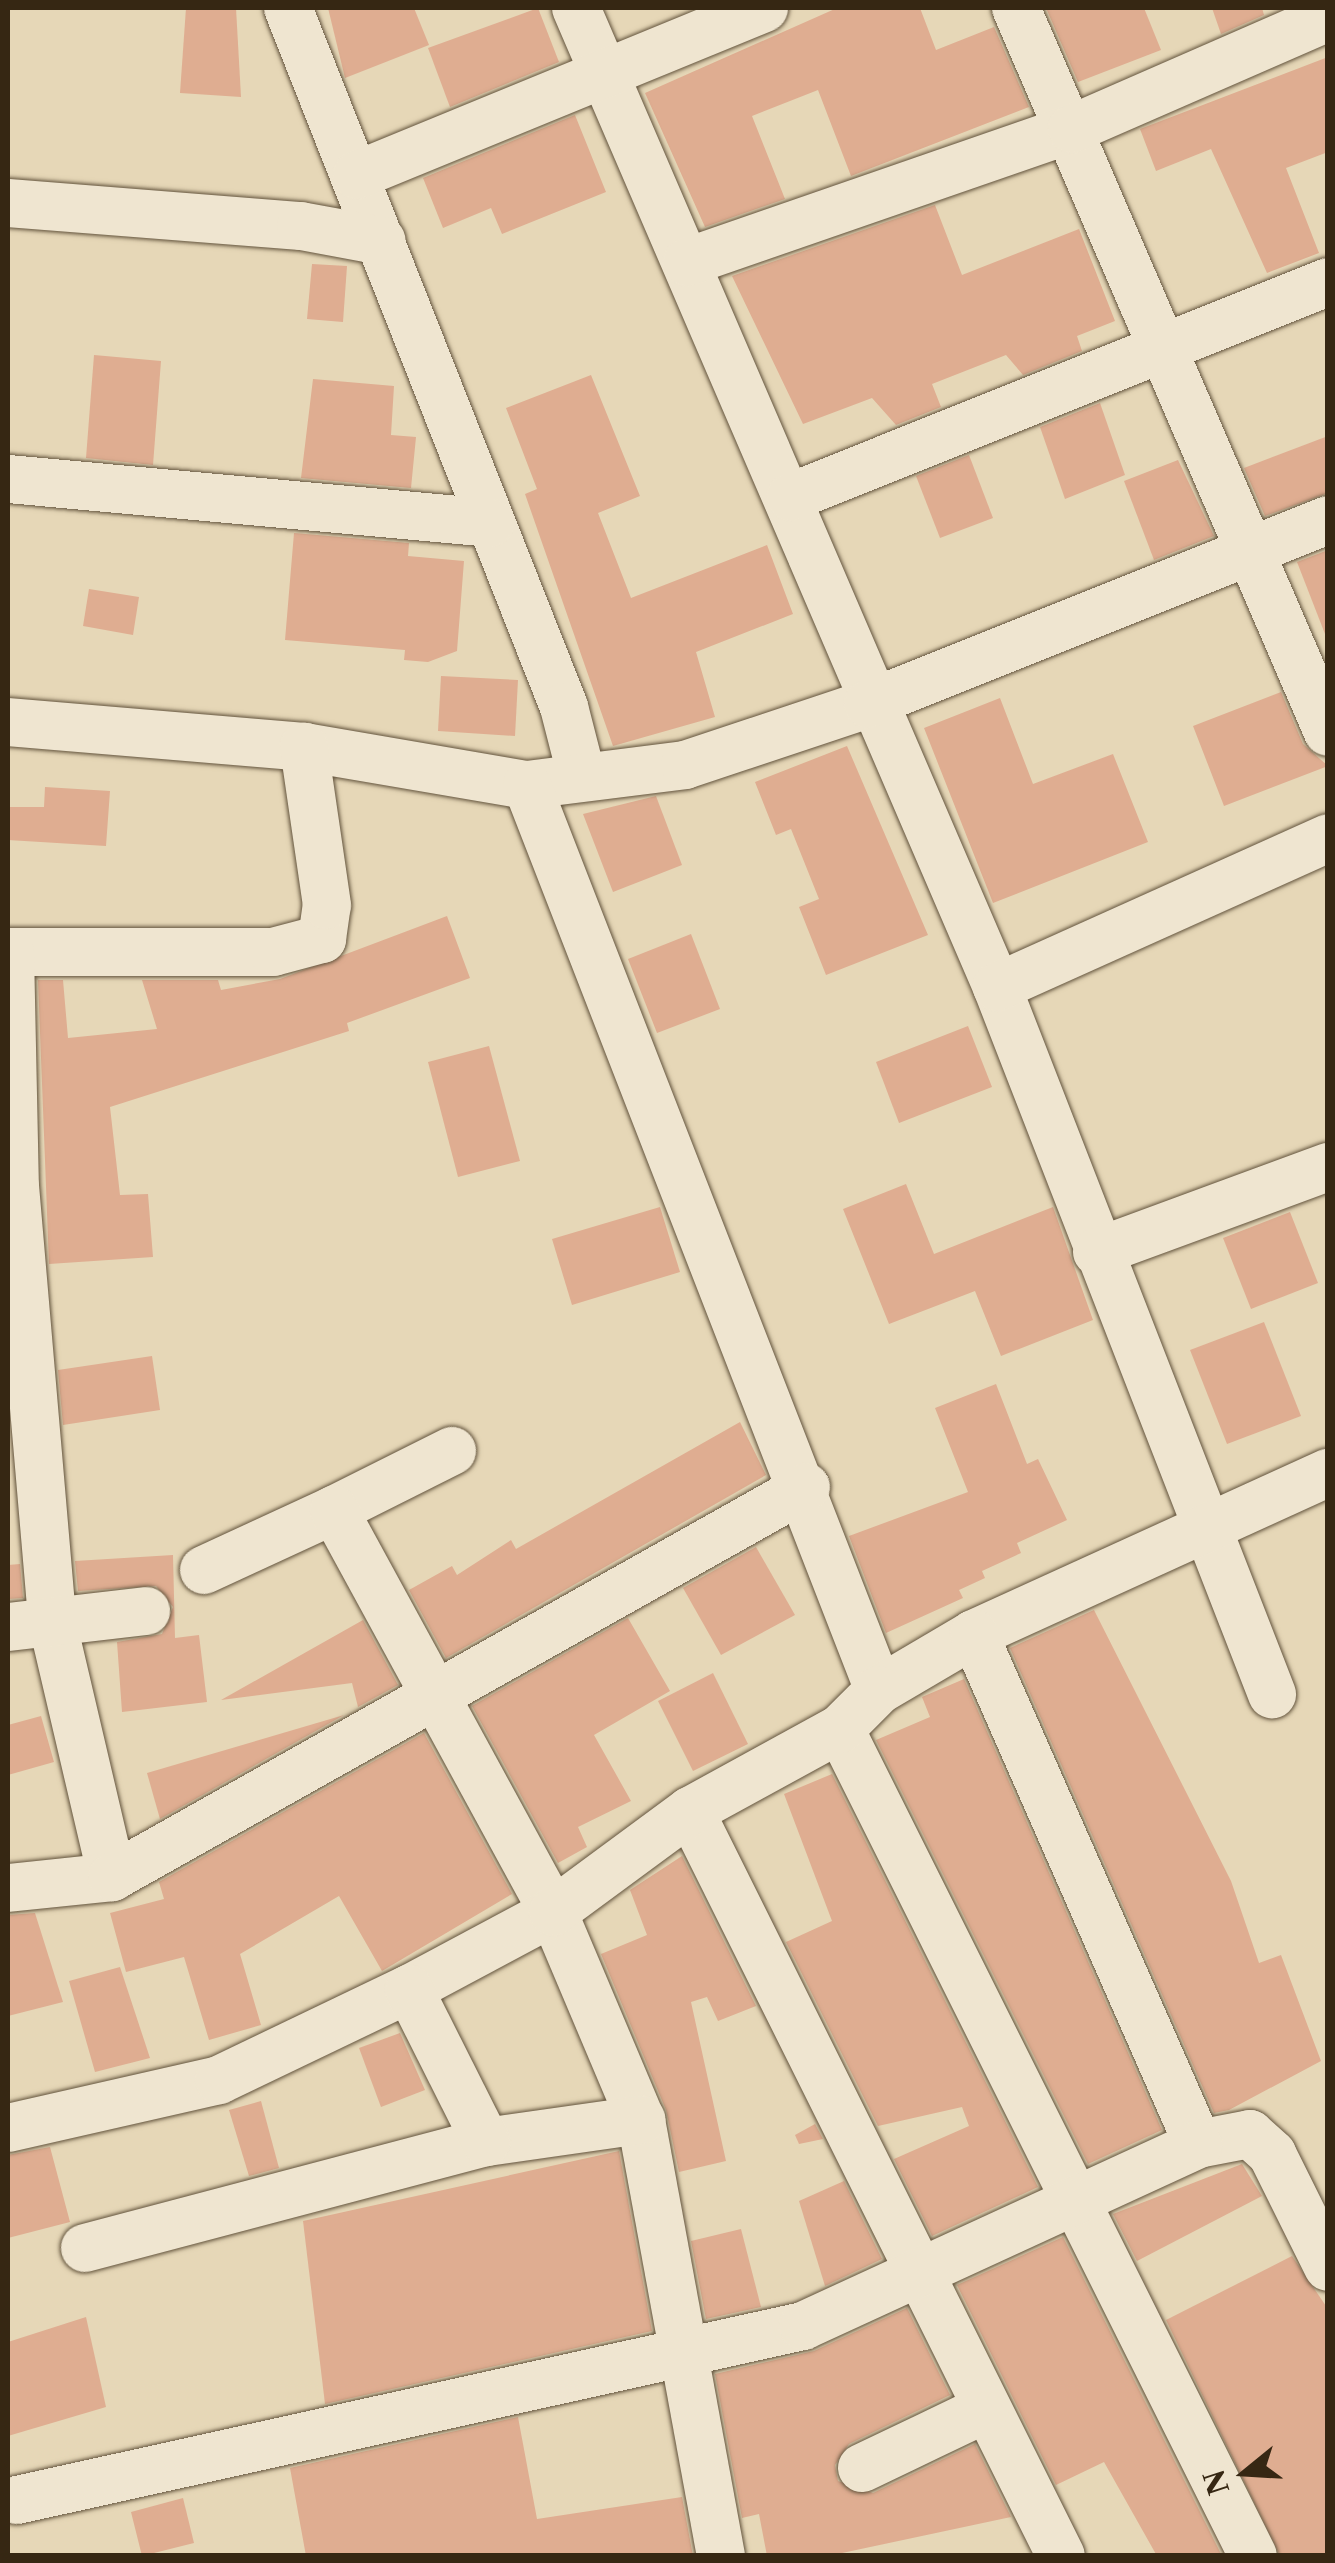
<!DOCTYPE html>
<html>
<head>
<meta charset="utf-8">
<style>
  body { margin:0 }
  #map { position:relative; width:1335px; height:2563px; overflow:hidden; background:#e6d7b7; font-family:"Libre Caslon Text",serif }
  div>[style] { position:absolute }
  .building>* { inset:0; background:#dfad91 }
  .roads { filter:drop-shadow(0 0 2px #62533c) drop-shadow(0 0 2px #62533c) }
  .minor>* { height:48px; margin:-24px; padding:0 24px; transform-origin:24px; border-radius:24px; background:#efe5d0 }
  span { translate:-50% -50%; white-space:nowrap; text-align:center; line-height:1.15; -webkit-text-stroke:9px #efe5d0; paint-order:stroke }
  .frame { position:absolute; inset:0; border:10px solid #362713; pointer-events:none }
  .north { position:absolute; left:1195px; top:2423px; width:100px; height:100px; -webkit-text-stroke:8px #efe5d0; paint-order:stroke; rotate:252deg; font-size:28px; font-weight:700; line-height:40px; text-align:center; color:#362713 }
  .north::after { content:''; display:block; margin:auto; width:35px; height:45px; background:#362713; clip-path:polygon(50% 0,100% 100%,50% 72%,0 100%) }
</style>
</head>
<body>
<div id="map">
  <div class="building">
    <div style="clip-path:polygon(186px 8px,236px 8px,241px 97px,180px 93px)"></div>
    <div style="clip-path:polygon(328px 8px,414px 8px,429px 45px,345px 78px)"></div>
    <div style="clip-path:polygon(538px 8px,559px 62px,450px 107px,428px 48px)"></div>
    <div style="clip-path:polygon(837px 8px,920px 8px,936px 50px,994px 27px,1029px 107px,851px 176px,818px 90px,752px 116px,785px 199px,705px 227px,645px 93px)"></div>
    <div style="clip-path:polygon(1046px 8px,1144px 8px,1161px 50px,1078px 82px)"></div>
    <div style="clip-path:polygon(1212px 8px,1262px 8px,1264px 15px,1221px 34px)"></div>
    <div style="clip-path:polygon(1328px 57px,1328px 152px,1286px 168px,1319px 253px,1267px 273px,1211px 149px,1156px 171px,1140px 129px)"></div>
    <div style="clip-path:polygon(575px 115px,606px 192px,502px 234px,491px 208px,443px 228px,423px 178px)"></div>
    <div style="clip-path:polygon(935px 205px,962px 275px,1079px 229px,1115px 321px,1077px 336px,1082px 351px,1023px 375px,1006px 355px,932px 384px,941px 407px,896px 425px,872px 398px,803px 424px,732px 276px)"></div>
    <div style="clip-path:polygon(312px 264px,347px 266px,343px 322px,307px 319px)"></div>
    <div style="clip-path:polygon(94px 355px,161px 361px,153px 465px,86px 458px)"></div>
    <div style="clip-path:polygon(591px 375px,640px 496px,598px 513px,631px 598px,767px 545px,793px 614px,696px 652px,715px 717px,613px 746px,525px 494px,537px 489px,506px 408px)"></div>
    <div style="clip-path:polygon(313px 379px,394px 386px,391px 435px,416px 437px,411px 488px,301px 478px)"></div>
    <div style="clip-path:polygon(1100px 403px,1125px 475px,1065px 499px,1040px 427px)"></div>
    <div style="clip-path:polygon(1328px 436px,1328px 493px,1265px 516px,1244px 468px)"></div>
    <div style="clip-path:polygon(969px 455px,993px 518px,940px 538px,916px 476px)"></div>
    <div style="clip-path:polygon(1178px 460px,1214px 536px,1154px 560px,1124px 481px)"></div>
    <div style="clip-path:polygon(294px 533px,409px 543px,408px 556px,464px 561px,457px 651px,428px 662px,404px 660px,405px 650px,285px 640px)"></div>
    <div style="clip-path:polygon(1328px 550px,1328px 634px,1325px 634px,1297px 562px)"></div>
    <div style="clip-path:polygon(89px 589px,139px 597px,133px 635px,83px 626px)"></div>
    <div style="clip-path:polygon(441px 676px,518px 680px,515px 736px,438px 731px)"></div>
    <div style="clip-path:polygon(1281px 692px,1303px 744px,1328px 766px,1224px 806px,1193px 726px)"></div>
    <div style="clip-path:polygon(1000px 698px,1033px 784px,1113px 754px,1148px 842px,993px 903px,924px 728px)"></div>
    <div style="clip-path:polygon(847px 746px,928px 935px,826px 975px,799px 907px,819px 899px,791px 829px,776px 835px,755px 782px)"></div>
    <div style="clip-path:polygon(45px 787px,110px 791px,106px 846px,8px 840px,8px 807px,44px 807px)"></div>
    <div style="clip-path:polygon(656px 796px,682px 865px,613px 892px,583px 814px)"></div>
    <div style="clip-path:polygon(447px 916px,470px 978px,347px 1023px,349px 1031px,110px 1107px,120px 1195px,148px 1194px,153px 1257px,49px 1264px,38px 980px,63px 980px,68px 1038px,157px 1029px,142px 980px,218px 980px,221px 990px,280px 979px)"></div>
    <div style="clip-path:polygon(691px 934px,720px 1009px,657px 1033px,628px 959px)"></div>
    <div style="clip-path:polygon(968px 1026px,992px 1087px,899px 1123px,876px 1062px)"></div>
    <div style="clip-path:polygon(489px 1046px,520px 1161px,458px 1177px,428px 1062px)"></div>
    <div style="clip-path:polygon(906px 1184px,934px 1254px,1053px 1207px,1093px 1320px,1001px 1356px,975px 1291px,889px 1324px,843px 1209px)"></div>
    <div style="clip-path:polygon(660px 1207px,680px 1272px,572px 1305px,552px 1239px)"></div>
    <div style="clip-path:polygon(1290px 1212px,1318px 1283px,1251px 1309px,1223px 1238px)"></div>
    <div style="clip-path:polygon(1264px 1322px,1301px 1416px,1227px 1444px,1190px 1350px)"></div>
    <div style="clip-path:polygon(152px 1356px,160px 1410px,63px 1425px,58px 1370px)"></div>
    <div style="clip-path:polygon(996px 1384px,1027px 1464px,1038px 1459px,1067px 1520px,1017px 1543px,1021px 1553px,982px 1571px,985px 1578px,959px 1590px,963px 1598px,886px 1633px,849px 1536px,968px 1492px,935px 1408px)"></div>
    <div style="clip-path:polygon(740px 1422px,766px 1475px,446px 1658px,409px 1590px,452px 1566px,457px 1575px,511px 1540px,516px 1549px)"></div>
    <div style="clip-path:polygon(756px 1547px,795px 1615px,721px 1655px,683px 1588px)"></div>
    <div style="clip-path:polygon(173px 1555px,175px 1638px,199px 1635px,207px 1702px,122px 1712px,117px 1642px,162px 1634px,173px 1607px,156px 1586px,78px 1591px,75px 1561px)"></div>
    <div style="clip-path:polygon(20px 1564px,23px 1598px,8px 1599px,8px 1565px)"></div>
    <div style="clip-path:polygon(1094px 1610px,1231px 1881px,1259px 1963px,1281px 1955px,1321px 2061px,1229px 2110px,1214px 2113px,1010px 1648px)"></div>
    <div style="clip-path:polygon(628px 1618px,670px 1691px,594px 1735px,631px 1801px,578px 1827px,587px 1847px,558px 1863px,472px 1706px)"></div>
    <div style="clip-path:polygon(363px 1620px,398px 1685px,358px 1707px,352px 1683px,221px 1700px)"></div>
    <div style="clip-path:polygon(713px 1673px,748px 1744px,693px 1771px,658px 1701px)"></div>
    <div style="clip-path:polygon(964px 1679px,1162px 2130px,1088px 2164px,876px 1740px,930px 1717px,922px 1697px)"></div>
    <div style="clip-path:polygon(344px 1715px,160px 1819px,147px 1773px)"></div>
    <div style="clip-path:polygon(41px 1716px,54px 1762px,8px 1775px,8px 1725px)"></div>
    <div style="clip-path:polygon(424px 1733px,512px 1894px,382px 1971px,339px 1896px,240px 1954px,261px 2025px,209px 2040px,184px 1957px,126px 1972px,110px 1913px,164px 1899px,159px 1882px)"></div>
    <div style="clip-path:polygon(832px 1774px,1038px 2187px,932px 2236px,894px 2159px,969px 2126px,962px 2107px,878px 2126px,786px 1942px,832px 1921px,784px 1794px)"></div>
    <div style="clip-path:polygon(682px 1856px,756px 2006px,718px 2021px,707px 1997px,691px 2002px,726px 2161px,679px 2172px,666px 2110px,601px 1954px,647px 1935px,630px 1890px)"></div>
    <div style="clip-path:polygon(35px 1913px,63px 2002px,8px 2016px,8px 1915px)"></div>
    <div style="clip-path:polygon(120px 1967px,150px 2058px,95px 2072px,69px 1981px)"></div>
    <div style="clip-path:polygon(400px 2033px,425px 2090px,381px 2107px,359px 2048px)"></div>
    <div style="clip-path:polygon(261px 2101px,279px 2168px,249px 2176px,229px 2110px)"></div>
    <div style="clip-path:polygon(815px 2124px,823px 2139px,799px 2144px,795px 2135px)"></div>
    <div style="clip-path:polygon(50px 2147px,70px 2222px,8px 2238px,8px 2155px)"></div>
    <div style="clip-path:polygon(619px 2151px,652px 2331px,325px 2404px,303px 2221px)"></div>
    <div style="clip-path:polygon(1242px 2164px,1262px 2196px,1137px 2261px,1113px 2214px)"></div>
    <div style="clip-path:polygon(844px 2181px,882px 2259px,825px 2286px,799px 2201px)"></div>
    <div style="clip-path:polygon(741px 2229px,761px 2307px,706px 2319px,691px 2241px)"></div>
    <div style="clip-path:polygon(1063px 2237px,1222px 2556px,1157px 2556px,1104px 2462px,1056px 2485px,957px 2285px)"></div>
    <div style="clip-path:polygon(1292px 2256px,1328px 2309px,1328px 2556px,1280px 2556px,1166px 2320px)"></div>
    <div style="clip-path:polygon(907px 2308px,950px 2395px,849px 2444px,835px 2465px,838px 2481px,873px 2493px,975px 2444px,1011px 2517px,828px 2556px,767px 2556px,759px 2514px,742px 2518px,715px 2374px,814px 2351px)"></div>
    <div style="clip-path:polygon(86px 2317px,106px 2407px,8px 2436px,8px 2342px)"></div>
    <div style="clip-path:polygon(518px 2417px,537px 2519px,682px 2497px,693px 2556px,306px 2556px,290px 2468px)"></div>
    <div style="clip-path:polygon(183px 2498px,194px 2543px,142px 2556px,131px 2512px)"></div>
  </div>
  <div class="roads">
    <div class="minor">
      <div style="left:288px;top:8px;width:752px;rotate:68.45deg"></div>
      <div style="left:564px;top:707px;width:72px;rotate:75.6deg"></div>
      <div style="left:576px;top:8px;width:1066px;rotate:66.73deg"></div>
      <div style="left:997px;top:987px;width:759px;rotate:68.75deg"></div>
      <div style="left:1016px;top:8px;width:788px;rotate:66.69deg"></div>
      <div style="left:357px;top:175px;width:440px;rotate:-22.3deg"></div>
      <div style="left:8px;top:203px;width:294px;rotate:4.5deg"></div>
      <div style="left:301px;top:226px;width:82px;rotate:10.5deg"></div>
      <div style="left:687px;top:262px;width:407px;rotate:-19.1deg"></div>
      <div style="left:1072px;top:129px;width:279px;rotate:-23.6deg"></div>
      <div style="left:8px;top:479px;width:484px;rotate:5.2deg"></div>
      <div style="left:791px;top:497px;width:578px;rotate:-21.82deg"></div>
      <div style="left:8px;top:722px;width:297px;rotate:4.8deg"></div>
      <div style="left:304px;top:747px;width:226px;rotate:9.7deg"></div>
      <div style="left:527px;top:785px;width:159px;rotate:-7.2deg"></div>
      <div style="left:685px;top:765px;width:193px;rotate:-18.4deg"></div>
      <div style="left:868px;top:704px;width:495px;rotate:-21.8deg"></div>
      <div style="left:527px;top:785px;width:971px;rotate:68.75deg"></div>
      <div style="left:879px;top:1690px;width:110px;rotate:-30.5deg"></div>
      <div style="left:974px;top:1634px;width:389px;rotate:-24.5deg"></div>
      <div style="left:8px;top:952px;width:265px"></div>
      <div style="left:273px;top:952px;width:51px;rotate:-14.9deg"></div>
      <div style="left:322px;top:939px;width:34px;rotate:-82deg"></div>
      <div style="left:327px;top:905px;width:160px;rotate:-98.3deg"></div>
      <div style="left:10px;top:952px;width:234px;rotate:88.8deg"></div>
      <div style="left:15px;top:1186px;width:441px;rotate:85.1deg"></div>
      <div style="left:53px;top:1625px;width:259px;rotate:76.8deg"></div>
      <div style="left:997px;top:987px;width:363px;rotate:-24.2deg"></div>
      <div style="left:1097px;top:1252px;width:246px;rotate:-20.2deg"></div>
      <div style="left:334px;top:1510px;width:132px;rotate:-26.6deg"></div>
      <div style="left:204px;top:1570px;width:143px;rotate:-24.8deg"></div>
      <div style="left:334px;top:1510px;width:458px;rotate:61.4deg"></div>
      <div style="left:553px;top:1912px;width:226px;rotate:67.1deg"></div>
      <div style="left:641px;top:2120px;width:443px;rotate:79.6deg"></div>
      <div style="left:8px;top:1627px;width:139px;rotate:-6.6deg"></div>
      <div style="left:974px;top:1634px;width:557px;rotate:66.29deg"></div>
      <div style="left:1198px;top:2144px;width:53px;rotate:-10.9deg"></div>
      <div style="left:1250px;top:2134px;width:30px;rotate:42deg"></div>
      <div style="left:1272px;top:2154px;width:126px;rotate:63.6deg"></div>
      <div style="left:840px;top:1729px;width:924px;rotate:63.46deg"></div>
      <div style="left:690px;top:1811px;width:832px;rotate:63.53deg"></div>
      <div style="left:8px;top:1888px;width:105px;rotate:-6deg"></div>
      <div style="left:112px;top:1877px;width:796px;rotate:-29.33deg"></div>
      <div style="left:8px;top:2128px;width:216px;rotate:-12.8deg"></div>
      <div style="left:219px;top:2080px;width:211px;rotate:-25.6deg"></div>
      <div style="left:409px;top:1989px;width:163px;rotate:-28.1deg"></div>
      <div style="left:553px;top:1912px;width:170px;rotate:-36.4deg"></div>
      <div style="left:690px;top:1811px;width:171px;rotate:-28.7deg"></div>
      <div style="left:840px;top:1729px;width:55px;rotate:-45deg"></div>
      <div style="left:486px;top:2142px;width:157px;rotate:-8.1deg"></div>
      <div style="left:85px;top:2248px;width:415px;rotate:-14.8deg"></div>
      <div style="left:486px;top:2142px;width:171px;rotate:-116.7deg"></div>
      <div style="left:862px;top:2468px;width:136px;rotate:-25.6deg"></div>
      <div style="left:17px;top:2500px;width:805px;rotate:-12.48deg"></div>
      <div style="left:803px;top:2326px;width:435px;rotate:-24.7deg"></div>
    </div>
  </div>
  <div class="frame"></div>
  <div class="north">N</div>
</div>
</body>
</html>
